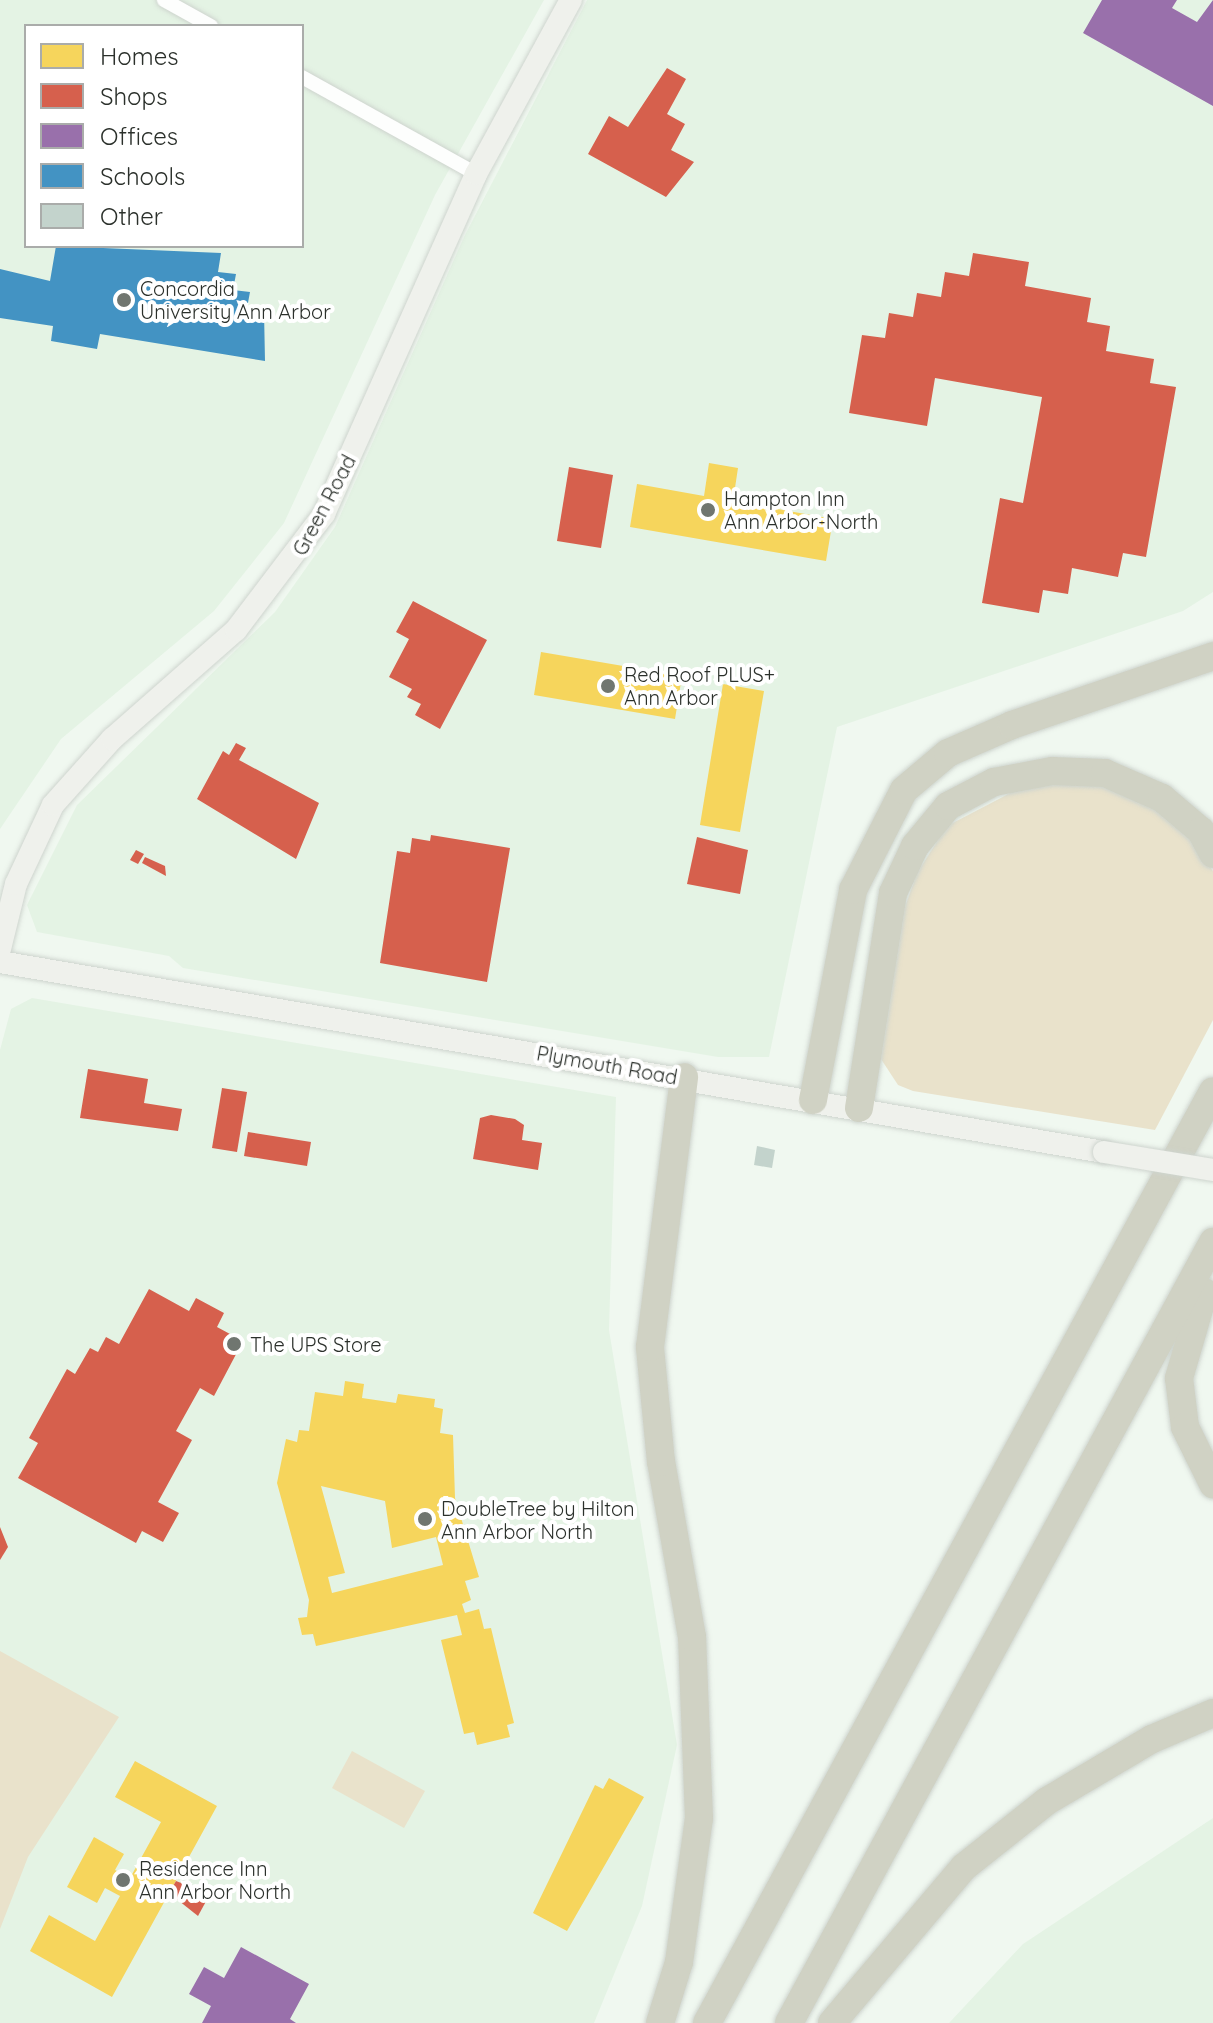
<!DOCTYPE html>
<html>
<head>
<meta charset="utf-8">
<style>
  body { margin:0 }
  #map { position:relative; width:1213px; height:2023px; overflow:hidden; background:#f0f8f0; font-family:Quicksand,sans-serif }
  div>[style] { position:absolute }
  .built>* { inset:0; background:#e4f3e4 }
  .green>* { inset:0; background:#e9e2cb }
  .homes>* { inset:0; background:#f6d55c }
  .shops>* { inset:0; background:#d6604d }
  .offices>* { inset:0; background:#9970ab }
  .schools>* { inset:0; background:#4393c3 }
  .building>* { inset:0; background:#c3d3cc }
  .roads { filter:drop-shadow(0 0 2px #ced4ce) drop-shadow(0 0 2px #ced4ce) }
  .street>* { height:14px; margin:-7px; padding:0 7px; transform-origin:7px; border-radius:7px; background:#fdfefd }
  .secondary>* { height:22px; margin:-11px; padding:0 11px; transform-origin:11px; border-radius:11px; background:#eff1ec }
  .highway>* { height:28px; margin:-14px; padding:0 14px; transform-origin:14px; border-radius:14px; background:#d0d2c4 }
  .bridges { filter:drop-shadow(0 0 2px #ced4ce) drop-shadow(0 0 2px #ced4ce) }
  .secondary-bridge>* { height:22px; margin:-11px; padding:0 11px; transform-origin:11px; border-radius:11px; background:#eff1ec }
  .dots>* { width:22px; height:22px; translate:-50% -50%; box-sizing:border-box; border:4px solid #fff; border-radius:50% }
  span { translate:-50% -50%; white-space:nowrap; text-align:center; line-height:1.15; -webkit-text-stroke:8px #fff; paint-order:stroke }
  .poi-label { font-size:20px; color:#2b302b }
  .left { translate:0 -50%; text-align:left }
  .street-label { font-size:20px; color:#2b302b }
  .legend { position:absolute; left:24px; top:24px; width:280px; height:224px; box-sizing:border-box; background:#fff; border:2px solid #aaacaa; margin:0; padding:10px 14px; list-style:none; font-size:24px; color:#2b302b }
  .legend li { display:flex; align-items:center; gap:16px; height:40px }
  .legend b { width:40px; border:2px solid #aaacaa }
</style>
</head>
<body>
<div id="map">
  <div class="built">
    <div style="clip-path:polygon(evenodd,0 0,544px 0,435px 195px,284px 523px,214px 611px,61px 739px,0 829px,0 0,26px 26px,302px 26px,302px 246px,26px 246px,26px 26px)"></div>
    <div style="clip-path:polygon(587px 0,1213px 0,1213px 592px,1183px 611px,837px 727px,769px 1057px,718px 1057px,183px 968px,169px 956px,37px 932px,27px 905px,77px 805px,275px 612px,335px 527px,464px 237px)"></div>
    <div style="clip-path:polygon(32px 998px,616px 1097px,609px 1330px,677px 1745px,642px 1906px,594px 2023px,0 2023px,0 1050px,11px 1009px)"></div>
    <div style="clip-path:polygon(1213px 1818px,1213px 2023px,949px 2023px,1023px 1944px)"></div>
  </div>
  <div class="green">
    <div style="clip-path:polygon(1035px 780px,1097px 785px,1151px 805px,1190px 838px,1213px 871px,1213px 1020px,1155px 1130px,913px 1091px,898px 1085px,881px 1059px,905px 907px,917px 873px,947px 826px)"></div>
    <div style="clip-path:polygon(0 1651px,119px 1717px,28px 1857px,0 1929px)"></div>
    <div style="clip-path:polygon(352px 1751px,425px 1791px,404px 1828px,332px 1788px)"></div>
  </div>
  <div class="homes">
    <div style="clip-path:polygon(709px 463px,738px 468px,733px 501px,833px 519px,826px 561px,630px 527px,637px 484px,704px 496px)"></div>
    <div style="clip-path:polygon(541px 652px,682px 676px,675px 719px,534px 695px)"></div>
    <div style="clip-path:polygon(723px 684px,764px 691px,740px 832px,700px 825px)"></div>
    <div style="clip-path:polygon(evenodd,345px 1381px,364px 1384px,362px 1398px,396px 1403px,398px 1394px,435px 1399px,434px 1407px,443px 1409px,440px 1433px,453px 1435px,455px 1498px,479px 1577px,465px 1581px,471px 1600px,462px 1604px,465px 1613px,479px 1609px,484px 1629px,491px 1628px,514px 1723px,507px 1725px,510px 1737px,477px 1745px,474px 1732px,464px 1734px,441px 1640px,462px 1635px,457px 1615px,316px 1646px,313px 1634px,302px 1635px,298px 1618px,307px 1617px,309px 1600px,277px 1483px,280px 1468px,286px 1439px,297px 1442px,299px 1430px,309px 1431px,315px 1392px,343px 1396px,345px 1381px,321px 1486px,385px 1501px,392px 1548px,436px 1537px,443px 1565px,332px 1593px,328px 1577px,345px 1573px,321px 1486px)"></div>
    <div style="clip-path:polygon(135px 1761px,217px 1806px,112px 1997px,30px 1951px,49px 1915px,95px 1941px,120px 1896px,105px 1888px,97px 1903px,67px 1887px,94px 1837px,124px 1854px,115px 1870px,130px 1878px,161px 1822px,115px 1797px)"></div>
    <div style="clip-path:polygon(609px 1778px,644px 1797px,567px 1931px,533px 1913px,595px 1785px,603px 1789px)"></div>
  </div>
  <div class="shops">
    <div style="clip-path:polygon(667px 68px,686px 79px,667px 114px,685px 124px,671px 150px,694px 162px,666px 197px,588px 154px,609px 116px,628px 127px)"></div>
    <div style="clip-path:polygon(973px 253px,1029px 262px,1025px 286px,1091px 298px,1087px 322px,1110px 326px,1106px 351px,1154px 359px,1150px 383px,1176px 387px,1146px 557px,1123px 553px,1118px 577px,1072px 568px,1068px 594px,1043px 590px,1039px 613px,982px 603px,1000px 498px,1023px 503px,1042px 397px,935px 378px,927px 426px,849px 413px,862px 335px,885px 338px,889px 313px,913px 317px,917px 293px,941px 297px,945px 272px,969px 276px)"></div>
    <div style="clip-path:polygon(569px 467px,613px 475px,601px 548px,557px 541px)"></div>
    <div style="clip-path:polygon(413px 601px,487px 640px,440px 729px,415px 715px,421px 704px,407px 697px,412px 689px,389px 677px,409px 639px,396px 632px)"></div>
    <div style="clip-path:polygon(236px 743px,246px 748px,239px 760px,319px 803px,296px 859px,197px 799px,223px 751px,229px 755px)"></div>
    <div style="clip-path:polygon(431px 835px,510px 848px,487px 982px,380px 963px,397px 851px,410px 853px,412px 838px,430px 841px)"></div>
    <div style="clip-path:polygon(697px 837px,748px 850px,740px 894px,687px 884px)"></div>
    <div style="clip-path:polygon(136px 850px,144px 854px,138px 864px,130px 860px)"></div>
    <div style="clip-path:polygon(145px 857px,165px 866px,166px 876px,142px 863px)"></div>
    <div style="clip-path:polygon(88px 1069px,148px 1079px,144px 1103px,182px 1109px,178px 1131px,80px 1118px)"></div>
    <div style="clip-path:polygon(222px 1088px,247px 1092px,237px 1152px,212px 1148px)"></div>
    <div style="clip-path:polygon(491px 1115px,515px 1119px,524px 1125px,522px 1140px,542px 1143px,538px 1170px,473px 1159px,480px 1118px)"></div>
    <div style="clip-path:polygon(248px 1132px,311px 1142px,307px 1166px,244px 1156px)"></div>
    <div style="clip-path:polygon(149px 1289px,189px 1311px,196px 1298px,224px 1313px,217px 1327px,243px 1341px,214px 1396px,200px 1388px,176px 1431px,192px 1440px,158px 1502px,179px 1513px,163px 1542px,142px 1531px,136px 1543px,18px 1478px,38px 1443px,29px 1438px,67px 1369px,75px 1374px,90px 1348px,98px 1352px,106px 1337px,119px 1344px)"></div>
    <div style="clip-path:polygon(0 1527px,8px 1547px,0 1560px)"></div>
    <div style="clip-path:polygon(176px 1881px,210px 1894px,198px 1916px,169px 1893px)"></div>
  </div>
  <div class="offices">
    <div style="clip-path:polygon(1102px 0,1177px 0,1172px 8px,1197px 22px,1213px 0,1213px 106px,1083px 33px)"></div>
    <div style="clip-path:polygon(241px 1947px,309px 1984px,290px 2019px,296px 2023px,202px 2023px,211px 2006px,189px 1994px,204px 1967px,224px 1978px)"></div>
  </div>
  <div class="schools">
    <div style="clip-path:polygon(56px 246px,221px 253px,218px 272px,236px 274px,233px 290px,250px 292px,247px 308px,264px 311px,265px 361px,100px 334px,97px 349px,51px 341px,53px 326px,0 318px,0 269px,50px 281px)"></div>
  </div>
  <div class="building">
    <div style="clip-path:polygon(757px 1146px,775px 1150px,772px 1168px,754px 1165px)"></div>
  </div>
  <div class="roads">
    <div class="street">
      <div style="left:164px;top:0;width:54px;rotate:29deg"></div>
      <div style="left:302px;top:77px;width:199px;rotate:29.1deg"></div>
    </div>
    <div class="secondary">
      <div style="left:0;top:949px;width:67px;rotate:-76.2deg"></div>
      <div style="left:16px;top:884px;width:87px;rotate:-64.9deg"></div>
      <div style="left:53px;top:805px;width:89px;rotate:-48.2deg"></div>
      <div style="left:112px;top:739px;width:165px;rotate:-41.3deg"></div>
      <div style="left:236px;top:630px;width:146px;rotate:-52.8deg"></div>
      <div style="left:324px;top:514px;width:372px;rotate:-65.9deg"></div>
      <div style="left:476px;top:174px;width:198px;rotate:-61.4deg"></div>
      <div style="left:0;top:962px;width:1120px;rotate:9.77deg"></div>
    </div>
    <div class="highway">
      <div style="left:813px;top:1100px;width:214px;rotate:-79.2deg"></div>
      <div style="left:853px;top:890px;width:112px;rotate:-63deg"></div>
      <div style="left:904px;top:790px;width:57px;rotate:-40.1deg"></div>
      <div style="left:948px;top:753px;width:70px;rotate:-23.6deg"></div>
      <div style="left:1012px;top:725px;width:213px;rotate:-18.9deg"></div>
      <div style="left:859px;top:1108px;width:218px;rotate:-81deg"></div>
      <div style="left:893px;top:893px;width:52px;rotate:-64.9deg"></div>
      <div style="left:915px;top:846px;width:52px;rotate:-50.5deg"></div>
      <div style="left:948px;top:806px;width:52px;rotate:-27.6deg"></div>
      <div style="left:994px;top:782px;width:59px;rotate:-10.7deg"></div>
      <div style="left:1052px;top:771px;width:53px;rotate:2.2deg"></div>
      <div style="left:1105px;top:773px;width:62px;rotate:23.7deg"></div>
      <div style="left:1162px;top:798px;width:51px;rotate:40.2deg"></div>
      <div style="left:1201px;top:831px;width:26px;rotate:62deg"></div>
      <div style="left:1204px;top:1292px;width:90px;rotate:106.2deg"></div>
      <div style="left:1179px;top:1378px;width:49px;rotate:83deg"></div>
      <div style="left:1185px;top:1427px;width:64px;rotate:63.8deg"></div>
      <div style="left:660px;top:2023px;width:64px;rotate:-72.7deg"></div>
      <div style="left:679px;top:1962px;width:145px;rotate:-82.1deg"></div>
      <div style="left:699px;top:1818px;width:181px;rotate:-92.2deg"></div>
      <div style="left:692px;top:1637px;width:178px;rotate:-100deg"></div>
      <div style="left:661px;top:1462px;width:116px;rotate:-95.5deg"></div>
      <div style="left:650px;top:1347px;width:272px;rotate:-82.8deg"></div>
      <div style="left:707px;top:2023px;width:1060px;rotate:-61.5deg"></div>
      <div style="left:789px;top:2023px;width:889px;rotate:-61.5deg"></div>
      <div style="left:832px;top:2023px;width:204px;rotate:-49.8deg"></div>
      <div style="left:964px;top:1867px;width:106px;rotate:-38.5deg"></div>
      <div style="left:1047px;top:1801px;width:122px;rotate:-30.6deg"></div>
      <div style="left:1152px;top:1739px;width:66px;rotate:-23.1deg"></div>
    </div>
  </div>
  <div class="bridges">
    <div class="secondary-bridge">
      <div style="left:1104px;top:1152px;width:110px;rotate:9.4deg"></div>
    </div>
  </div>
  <div class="dots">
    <div style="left:124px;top:300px;background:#707670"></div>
    <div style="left:708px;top:510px;background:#707670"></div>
    <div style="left:608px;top:686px;background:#707670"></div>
    <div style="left:234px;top:1344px;background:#707670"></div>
    <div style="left:425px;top:1519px;background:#707670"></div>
    <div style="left:123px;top:1880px;background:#707670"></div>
  </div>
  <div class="poi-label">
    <span class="left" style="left:140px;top:300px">Concordia<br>University Ann Arbor</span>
    <span class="left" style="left:724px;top:510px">Hampton Inn<br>Ann Arbor-North</span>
    <span class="left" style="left:624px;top:686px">Red Roof PLUS+<br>Ann Arbor</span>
    <span class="left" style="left:250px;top:1344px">The UPS Store</span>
    <span class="left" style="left:441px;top:1520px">DoubleTree by Hilton<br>Ann Arbor North</span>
    <span class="left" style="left:139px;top:1880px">Residence Inn<br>Ann Arbor North</span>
  </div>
  <div class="street-label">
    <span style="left:324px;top:505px;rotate:-62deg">Green Road</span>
    <span style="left:607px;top:1065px;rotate:10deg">Plymouth Road</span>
  </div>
  <ul class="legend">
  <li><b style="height:22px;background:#f6d55c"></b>Homes</li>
  <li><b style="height:22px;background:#d6604d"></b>Shops</li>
  <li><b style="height:22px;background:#9970ab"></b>Offices</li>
  <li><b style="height:22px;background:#4393c3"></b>Schools</li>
  <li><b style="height:22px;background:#c3d3cc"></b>Other</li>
  </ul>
</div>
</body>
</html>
